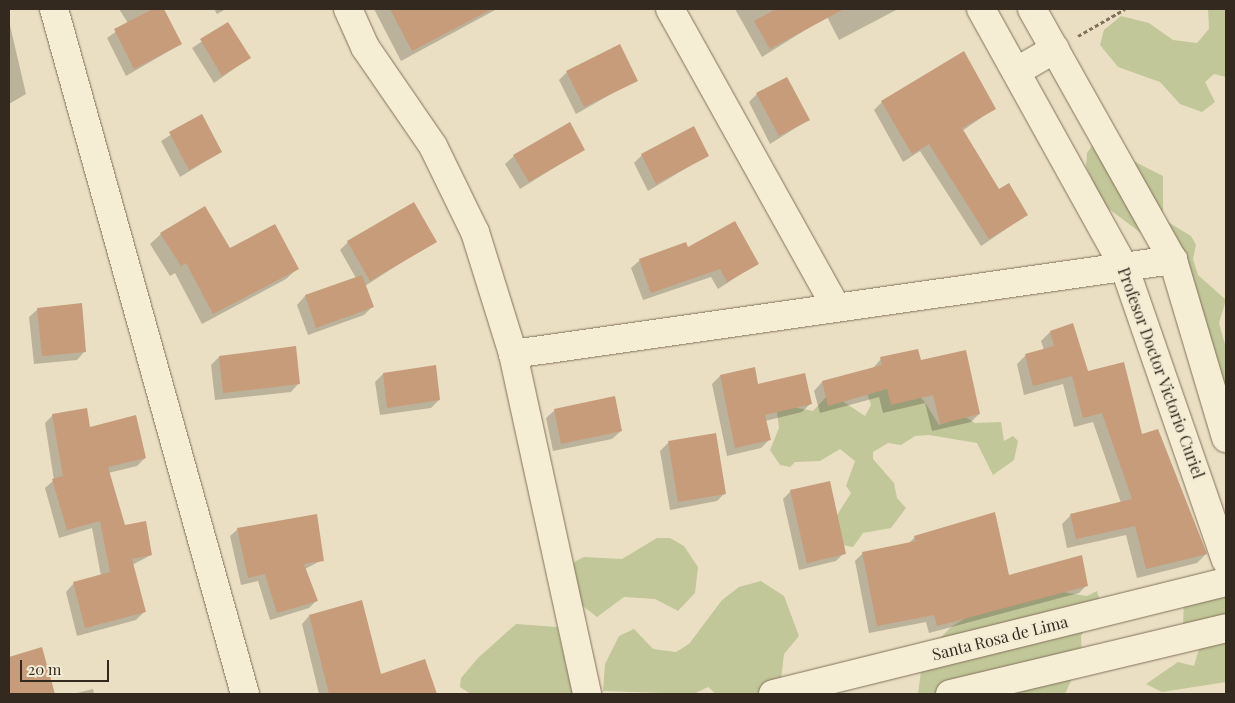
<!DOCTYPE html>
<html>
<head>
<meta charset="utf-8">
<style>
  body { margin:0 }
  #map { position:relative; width:1235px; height:703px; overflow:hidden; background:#eadfc3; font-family:"Playfair Display",serif }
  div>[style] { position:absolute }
  .green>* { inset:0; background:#c1c798 }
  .shadow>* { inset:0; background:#0003 }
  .building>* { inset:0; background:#c69c7b }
  .path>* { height:3px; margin-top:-1.5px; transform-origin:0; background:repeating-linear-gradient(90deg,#83715b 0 4px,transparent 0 6.5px) }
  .roads { filter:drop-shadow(0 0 1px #83715b) drop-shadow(0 0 1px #83715b) }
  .minor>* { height:28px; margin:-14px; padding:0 14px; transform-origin:14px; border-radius:14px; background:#f6edd5 }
  .tertiary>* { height:28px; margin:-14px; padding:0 14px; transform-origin:14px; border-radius:14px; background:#f6edd5 }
  .secondary>* { height:28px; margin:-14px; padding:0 14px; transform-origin:14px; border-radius:14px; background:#f6edd5 }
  span { translate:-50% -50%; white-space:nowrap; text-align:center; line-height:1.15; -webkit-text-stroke:4px #f2ead2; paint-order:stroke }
  .street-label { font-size:16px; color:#34291e }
  .frame { position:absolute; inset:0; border:10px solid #34291e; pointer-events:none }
  .scale { position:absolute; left:20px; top:660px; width:89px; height:22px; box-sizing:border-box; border:2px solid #34291e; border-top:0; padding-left:6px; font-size:15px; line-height:18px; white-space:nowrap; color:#34291e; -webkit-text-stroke:4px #f2ead2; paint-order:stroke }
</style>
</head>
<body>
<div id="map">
  <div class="green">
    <div style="clip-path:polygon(1208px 9px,1226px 9px,1226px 77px,1214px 74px,1205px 82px,1215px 102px,1202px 112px,1180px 104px,1160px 82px,1118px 67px,1100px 45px,1104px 30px,1121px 16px,1149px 23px,1173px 40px,1197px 43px,1209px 29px)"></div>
    <div style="clip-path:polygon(1095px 142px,1163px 176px,1163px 219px,1191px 236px,1196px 245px,1193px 259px,1198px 275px,1226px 300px,1219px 323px,1226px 348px,1226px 406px,1213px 344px,1149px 239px,1093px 197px,1094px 184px,1086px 166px,1087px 153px)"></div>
    <div style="clip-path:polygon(899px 381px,912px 400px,920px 397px,924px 401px,939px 425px,964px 416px,975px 423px,1001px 422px,1004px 441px,1013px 436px,1018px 441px,1014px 460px,993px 475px,977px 443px,929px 435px,915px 436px,901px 445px,888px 443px,873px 452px,873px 459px,894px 483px,897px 498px,906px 508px,891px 528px,863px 533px,853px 547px,842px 545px,834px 520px,851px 493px,846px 486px,855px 461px,840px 449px,820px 461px,795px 462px,790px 467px,780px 465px,770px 450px,779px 428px,777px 412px,783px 405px,813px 411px,830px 393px,865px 416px,871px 405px,867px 393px)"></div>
    <div style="clip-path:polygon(657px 538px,670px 538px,684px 546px,698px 567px,695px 593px,678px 611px,655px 599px,624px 597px,597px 617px,574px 599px,570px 567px,576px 561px,584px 557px,622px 559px)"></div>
    <div style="clip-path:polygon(761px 581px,784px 596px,799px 636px,784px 654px,781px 680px,770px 694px,716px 694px,708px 687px,694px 694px,603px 691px,605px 664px,619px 636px,634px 629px,653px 649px,676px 652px,689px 644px,722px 600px,739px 587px)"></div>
    <div style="clip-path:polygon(1226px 589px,1226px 682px,1162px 692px,1146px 684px,1178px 662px,1194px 666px,1199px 649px,1183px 625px,1184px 598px)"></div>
    <div style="clip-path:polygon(1097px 591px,1099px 598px,1081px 636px,1082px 656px,1065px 694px,918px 694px,923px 656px,951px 627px,996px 599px,1062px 592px,1087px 596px)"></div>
    <div style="clip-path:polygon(516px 624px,557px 627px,573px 694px,471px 694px,460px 687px,461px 678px,478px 658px)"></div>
  </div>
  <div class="shadow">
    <div style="clip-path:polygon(119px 9px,163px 9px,181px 44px,126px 76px,107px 38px,128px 23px)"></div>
    <div style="clip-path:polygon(214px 9px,226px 9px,217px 14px)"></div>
    <div style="clip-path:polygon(374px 9px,497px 9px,401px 61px)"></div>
    <div style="clip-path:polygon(735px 9px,810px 9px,818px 22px,762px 57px)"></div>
    <div style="clip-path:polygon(823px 9px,898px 9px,839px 40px)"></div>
    <div style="clip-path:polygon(9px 21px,26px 94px,9px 104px)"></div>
    <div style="clip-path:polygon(228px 24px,249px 58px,214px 83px,192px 48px)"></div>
    <div style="clip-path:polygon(567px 72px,636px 80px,576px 114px,559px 80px)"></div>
    <div style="clip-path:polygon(757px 94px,808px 120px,770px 144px,749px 102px)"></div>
    <div style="clip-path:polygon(882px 102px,994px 109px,962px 131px,999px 190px,1027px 215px,981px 246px,920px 151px,903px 162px,874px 110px)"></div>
    <div style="clip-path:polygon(201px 116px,221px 152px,180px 177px,161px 141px)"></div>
    <div style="clip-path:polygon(584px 149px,520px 189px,505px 164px,514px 156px)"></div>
    <div style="clip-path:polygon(642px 155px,708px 155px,648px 191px,634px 163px)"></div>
    <div style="clip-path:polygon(161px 234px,230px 249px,297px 269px,286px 279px,202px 324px,175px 273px,170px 276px,150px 244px)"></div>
    <div style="clip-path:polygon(435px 241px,365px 286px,372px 307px,364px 315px,308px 335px,297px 305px,305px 296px,356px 278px,340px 250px,348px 242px)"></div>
    <div style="clip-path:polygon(687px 249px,758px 263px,718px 289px,711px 277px,643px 300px,631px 268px,640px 260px)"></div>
    <div style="clip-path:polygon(38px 309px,85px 351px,77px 360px,34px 364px,29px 317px)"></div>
    <div style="clip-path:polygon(1073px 325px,1087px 373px,1142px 436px,1206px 554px,1197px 563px,1137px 578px,1126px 535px,1067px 548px,1062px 524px,1071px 515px,1121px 503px,1093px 422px,1074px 427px,1063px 384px,1024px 395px,1017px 364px,1026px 355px,1044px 350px,1041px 341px,1050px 332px)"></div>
    <div style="clip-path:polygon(219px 357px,299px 383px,291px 392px,215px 400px,211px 365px)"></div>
    <div style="clip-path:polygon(881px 359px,920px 362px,979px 414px,971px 422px,932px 431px,925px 403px,883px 413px,879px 397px,820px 413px,814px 391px,822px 382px,873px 368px)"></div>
    <div style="clip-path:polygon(383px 374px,439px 400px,431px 408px,380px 415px,375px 382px)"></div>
    <div style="clip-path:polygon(720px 376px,757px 385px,810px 404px,802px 412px,765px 421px,769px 440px,761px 448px,727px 456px,712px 384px)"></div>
    <div style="clip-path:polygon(555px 410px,621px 431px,612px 439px,553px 451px,546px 418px)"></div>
    <div style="clip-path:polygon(53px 415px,145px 458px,137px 466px,108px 473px,124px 526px,151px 555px,132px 565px,144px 612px,136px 620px,77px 636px,66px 592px,74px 583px,101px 576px,92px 528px,59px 538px,45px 488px,54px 480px,45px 423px)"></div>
    <div style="clip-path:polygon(715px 434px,725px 493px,717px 501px,670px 510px,660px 451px,668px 443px)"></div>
    <div style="clip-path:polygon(791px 491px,844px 553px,836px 561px,799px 570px,783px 499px)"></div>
    <div style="clip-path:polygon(238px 529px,322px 560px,305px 569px,316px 601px,309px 608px,270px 620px,258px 581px,241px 585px,230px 536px)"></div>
    <div style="clip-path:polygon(915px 537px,1008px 576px,1087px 585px,1079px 593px,929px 633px,926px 622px,869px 633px,855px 561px,863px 553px,908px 544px)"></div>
    <div style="clip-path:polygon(309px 616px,380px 676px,424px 660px,436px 694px,319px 694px,302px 624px)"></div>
    <div style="clip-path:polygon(93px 689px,94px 694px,73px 694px)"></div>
  </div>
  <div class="building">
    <div style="clip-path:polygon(153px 9px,164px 9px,182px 44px,134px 69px,114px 29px)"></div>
    <div style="clip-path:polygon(390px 9px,492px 9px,412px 51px)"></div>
    <div style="clip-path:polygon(776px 9px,844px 9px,770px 49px,754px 21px)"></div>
    <div style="clip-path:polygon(228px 22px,251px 58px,222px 76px,200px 39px)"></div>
    <div style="clip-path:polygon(620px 44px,638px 81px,584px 107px,566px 71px)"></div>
    <div style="clip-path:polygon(964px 51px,996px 109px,962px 128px,999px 189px,1009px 183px,1028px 215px,989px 239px,929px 144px,912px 154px,881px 101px)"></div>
    <div style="clip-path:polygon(787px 77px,810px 120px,779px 136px,756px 93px)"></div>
    <div style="clip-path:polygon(202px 114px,222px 152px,189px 170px,169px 132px)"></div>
    <div style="clip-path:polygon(570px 122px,585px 150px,529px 182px,513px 155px)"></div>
    <div style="clip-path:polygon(694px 126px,709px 156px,656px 184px,641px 154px)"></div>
    <div style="clip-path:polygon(414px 202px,437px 242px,370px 281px,347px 241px)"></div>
    <div style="clip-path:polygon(205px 206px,230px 248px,275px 224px,299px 269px,213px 314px,186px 263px,181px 266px,160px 233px)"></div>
    <div style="clip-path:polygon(735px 221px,759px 264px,727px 282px,720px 269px,651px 293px,639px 259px,686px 242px,688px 247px)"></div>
    <div style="clip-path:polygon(362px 275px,374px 307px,316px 328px,305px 295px)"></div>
    <div style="clip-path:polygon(82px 303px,86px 352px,42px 356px,37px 308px)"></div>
    <div style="clip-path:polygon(1073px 323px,1088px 371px,1124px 362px,1142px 434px,1158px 429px,1207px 554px,1146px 569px,1135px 526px,1076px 539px,1070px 514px,1132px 499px,1102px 413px,1083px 418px,1072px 376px,1033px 386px,1025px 354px,1054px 346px,1050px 331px)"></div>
    <div style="clip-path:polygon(296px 346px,300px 384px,223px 393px,219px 356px)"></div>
    <div style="clip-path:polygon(918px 349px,921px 360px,966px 350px,980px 414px,940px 424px,933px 395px,891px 405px,887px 389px,828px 406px,822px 381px,882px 365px,880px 357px)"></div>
    <div style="clip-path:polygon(436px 365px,440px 400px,387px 408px,383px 373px)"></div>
    <div style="clip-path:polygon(755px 367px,758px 384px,805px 373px,812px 404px,765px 415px,771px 440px,735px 448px,720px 375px)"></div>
    <div style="clip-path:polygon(615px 396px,622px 431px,561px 444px,554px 409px)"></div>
    <div style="clip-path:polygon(87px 408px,90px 427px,136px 415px,146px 458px,108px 467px,125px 525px,146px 521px,152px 555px,132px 559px,146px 612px,85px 628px,73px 582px,110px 572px,100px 521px,67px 530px,52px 479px,63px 476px,52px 414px)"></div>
    <div style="clip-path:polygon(716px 433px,726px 494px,678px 502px,668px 441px)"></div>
    <div style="clip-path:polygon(830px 481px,846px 554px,807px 563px,790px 490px)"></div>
    <div style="clip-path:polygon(995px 512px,1009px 575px,1082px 555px,1088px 586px,937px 626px,934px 615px,877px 626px,862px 552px,916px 541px,914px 536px)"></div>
    <div style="clip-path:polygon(317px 514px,324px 561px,304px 564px,318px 601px,277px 613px,265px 574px,248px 578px,237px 528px)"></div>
    <div style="clip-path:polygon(362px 600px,381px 674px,425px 659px,437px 694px,329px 694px,309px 615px)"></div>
    <div style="clip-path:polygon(42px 647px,55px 694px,9px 694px,9px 657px)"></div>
  </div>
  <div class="path">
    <div style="left:1078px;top:36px;width:54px;rotate:-29.9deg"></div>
  </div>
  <div class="roads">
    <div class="minor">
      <div style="left:54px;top:9px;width:711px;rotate:74.42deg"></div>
      <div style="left:348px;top:9px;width:42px;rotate:65.9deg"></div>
      <div style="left:365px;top:47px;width:120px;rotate:55.5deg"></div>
      <div style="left:433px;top:146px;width:96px;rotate:64deg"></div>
      <div style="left:475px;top:232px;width:128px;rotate:72.7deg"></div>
      <div style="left:513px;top:354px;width:348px;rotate:77.7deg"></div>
      <div style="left:670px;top:9px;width:340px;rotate:60.9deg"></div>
      <div style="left:1017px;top:71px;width:44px;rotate:-30.1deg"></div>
      <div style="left:513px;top:354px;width:667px;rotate:-8.11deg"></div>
    </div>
    <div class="tertiary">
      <div style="left:773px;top:694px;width:467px;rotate:-13.9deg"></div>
      <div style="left:950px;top:694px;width:284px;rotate:-13.4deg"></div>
    </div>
    <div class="secondary">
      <div style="left:981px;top:9px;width:297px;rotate:61deg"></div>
      <div style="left:1125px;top:269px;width:308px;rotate:70.9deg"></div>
      <div style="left:1032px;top:9px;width:288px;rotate:60.7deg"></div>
      <div style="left:1173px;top:260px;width:186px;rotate:73.4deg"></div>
    </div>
  </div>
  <div class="street-label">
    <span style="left:1161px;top:373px;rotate:70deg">Profesor Doctor Victorio Curiel</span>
    <span style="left:1000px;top:638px;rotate:-14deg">Santa Rosa de Lima</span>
  </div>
  <div class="frame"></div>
  <div class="scale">20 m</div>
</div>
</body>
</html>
